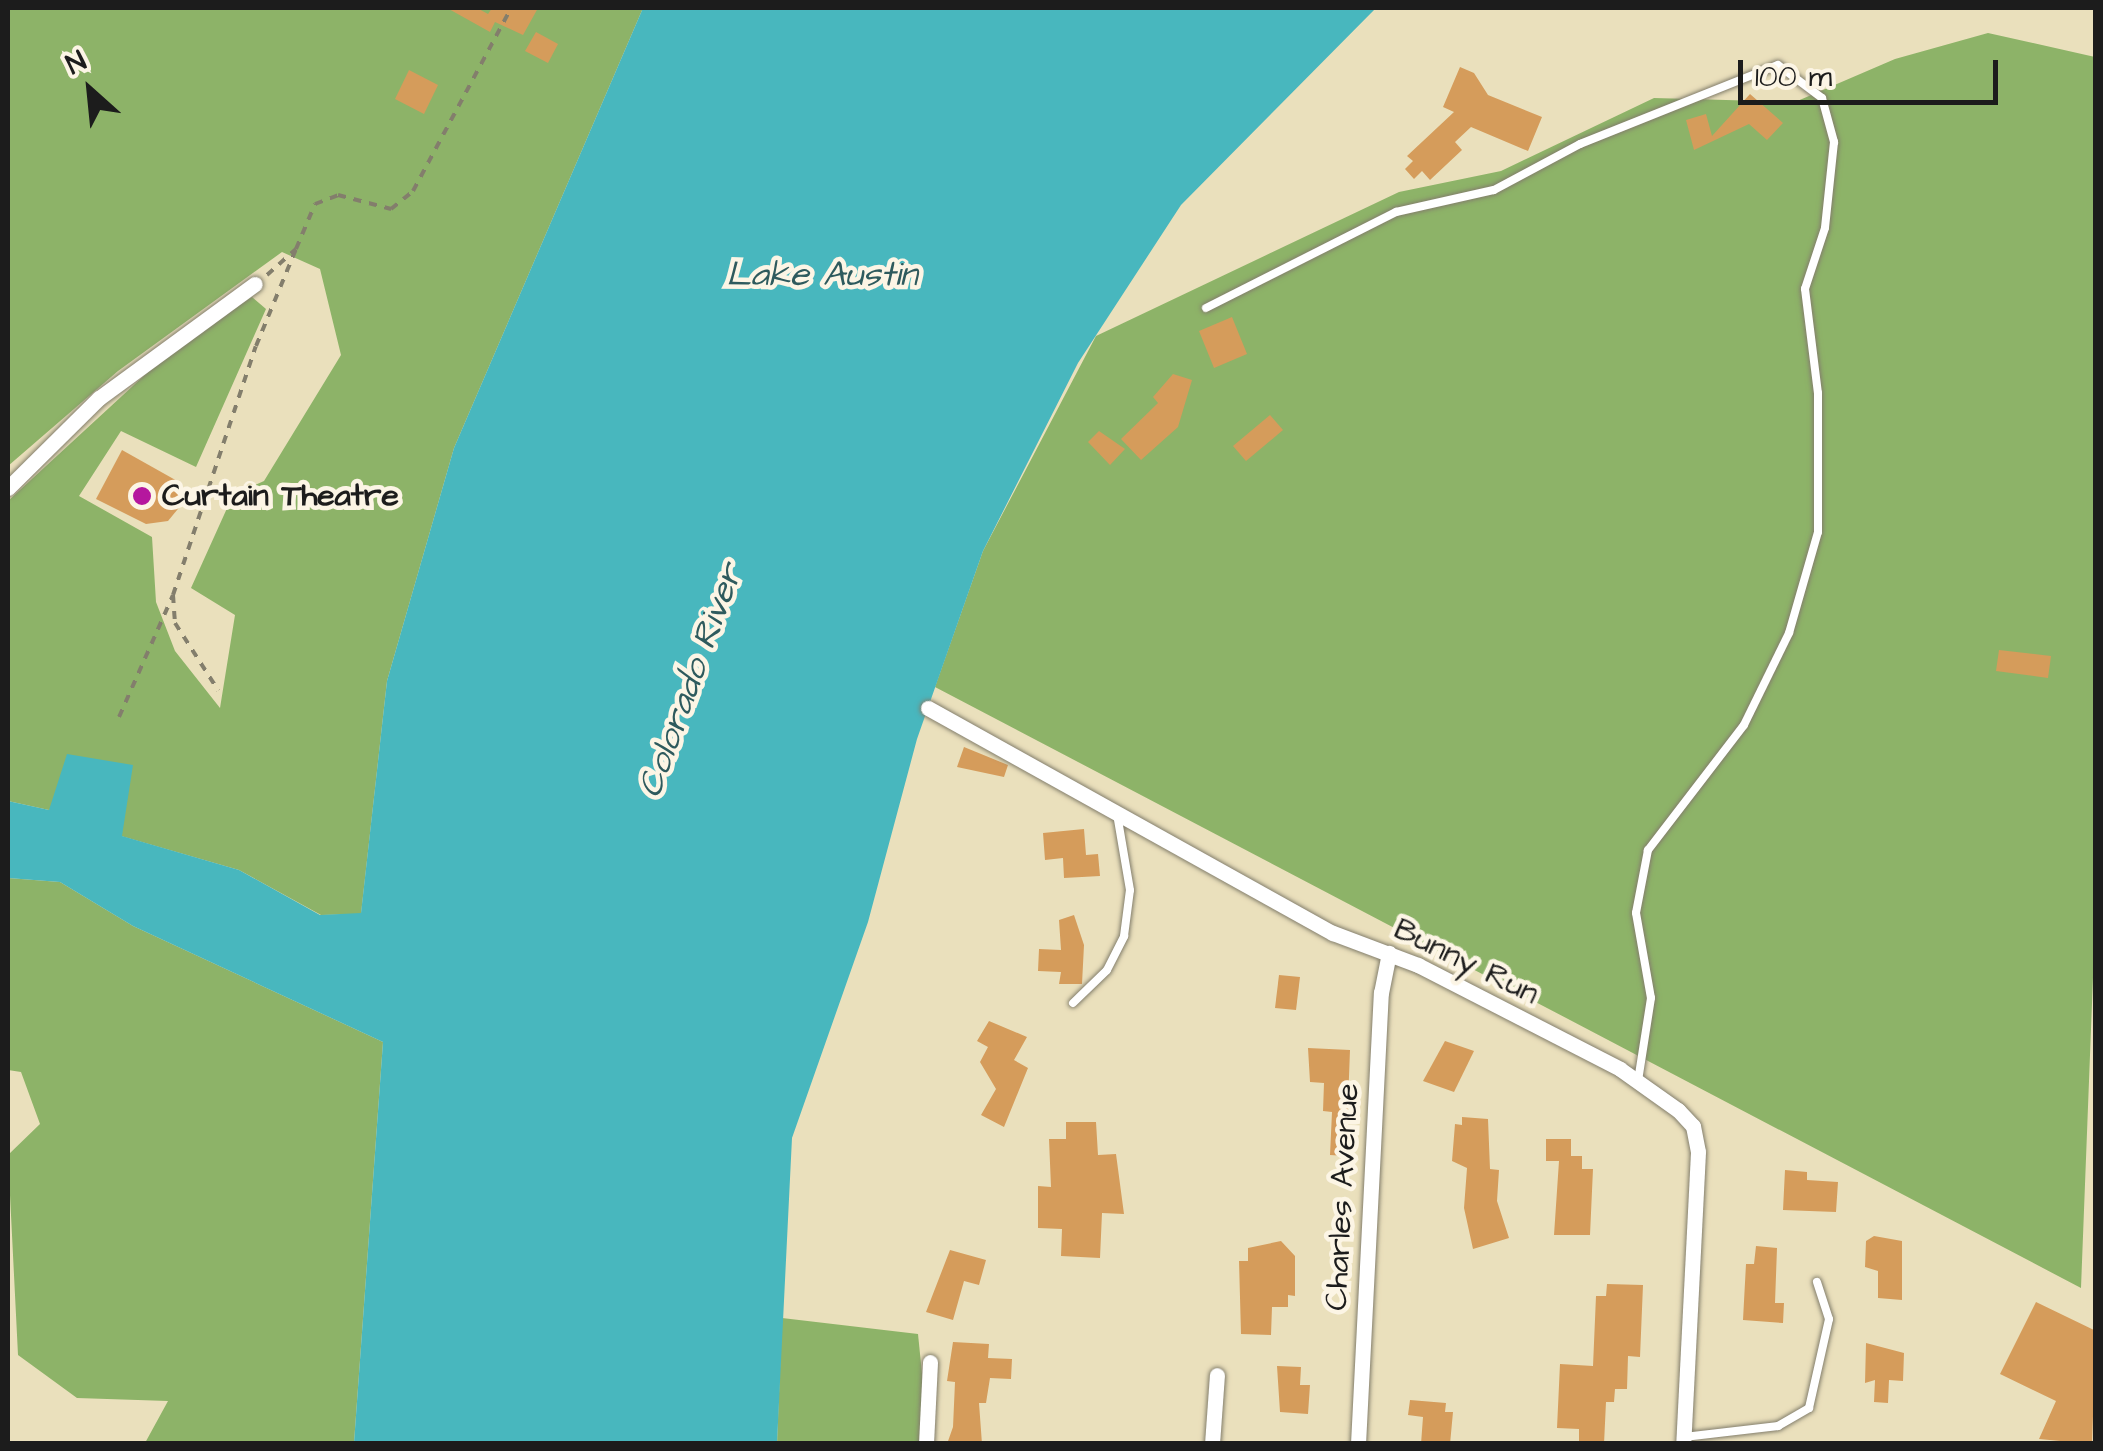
<!DOCTYPE html>
<html>
<head>
<meta charset="utf-8">
<style>
  body { margin:0 }
  #map { position:relative; width:2103px; height:1451px; overflow:hidden; background:#eae0bc; font-family:"Architects Daughter",sans-serif }
  div>[style] { position:absolute }
  .forest>* { inset:0; background:#8db368 }
  .water>* { inset:0; background:#48b7be }
  .building>* { inset:0; background:#d59c5b }
  .path>* { height:4px; margin-top:-2px; transform-origin:0; background:repeating-linear-gradient(90deg,#837e6c 0 8px,transparent 0 16px) }
  .roads { filter:drop-shadow(0 0 2px #837e6c) drop-shadow(0 0 2px #837e6c) }
  .lane>* { height:8px; margin:-4px; padding:0 4px; transform-origin:4px; border-radius:4px; background:#fff }
  .street>* { height:15px; margin:-7.5px; padding:0 7.5px; transform-origin:7.5px; border-radius:7.5px; background:#fff }
  .dots>* { width:28px; height:28px; translate:-50% -50%; box-sizing:border-box; border:5px solid #fcf5e5; border-radius:50% }
  span { translate:-50% -50%; white-space:nowrap; text-align:center; line-height:1.15; -webkit-text-stroke:9px #fcf5e5; paint-order:stroke }
  .poi-label { font-size:32px; color:#1c1c1c; font-weight:700 }
  .left { translate:0 -50%; text-align:left }
  .street-label { font-size:32px; color:#1c1c1c }
  .water-label { font-size:35px; color:#2e5a5d; font-style:italic }
  .frame { position:absolute; inset:0; border:10px solid #1c1c1c; pointer-events:none }
  .north { position:absolute; left:40px; top:40px; width:100px; height:100px; -webkit-text-stroke:8px #fcf5e5; paint-order:stroke; rotate:333deg; font-size:28px; font-weight:700; line-height:40px; text-align:center; color:#1c1c1c }
  .north::after { content:''; display:block; margin:auto; width:35px; height:45px; background:#1c1c1c; clip-path:polygon(50% 0,100% 100%,50% 72%,0 100%) }
  .scale { position:absolute; left:1738px; top:60px; width:260px; height:45px; box-sizing:border-box; border:5px solid #1c1c1c; border-top:0; padding-left:12px; font-size:30px; line-height:35px; white-space:nowrap; color:#1c1c1c; -webkit-text-stroke:8px #fcf5e5; paint-order:stroke }
</style>
</head>
<body>
<div id="map">
  <div class="forest">
    <div style="clip-path:polygon(8px 8px,643px 8px,454px 448px,387px 681px,361px 914px,321px 915px,239px 870px,121px 836px,132px 765px,49px 810px,8px 801px,8px 501px,186px 337px,252px 297px,266px 309px,196px 467px,121px 431px,79px 496px,152px 537px,156px 602px,175px 651px,220px 708px,235px 615px,191px 588px,233px 495px,264px 481px,341px 355px,320px 269px,282px 252px,118px 371px,8px 466px)"></div>
    <div style="clip-path:polygon(1988px 33px,2095px 57px,2096px 900px,2081px 1288px,935px 687px,983px 551px,1096px 336px,1399px 192px,1501px 171px,1654px 98px,1795px 102px,1895px 59px)"></div>
    <div style="clip-path:polygon(8px 878px,60px 882px,133px 926px,383px 1042px,354px 1443px,145px 1443px,168px 1401px,77px 1398px,18px 1355px,8px 1155px,40px 1124px,21px 1072px,8px 1070px)"></div>
    <div style="clip-path:polygon(782px 1318px,918px 1334px,929px 1443px,777px 1444px)"></div>
  </div>
  <div class="water">
    <div style="clip-path:polygon(643px 8px,1376px 8px,1181px 205px,1078px 363px,983px 551px,917px 739px,868px 922px,792px 1138px,777px 1443px,354px 1443px,383px 1042px,133px 926px,60px 882px,8px 878px,8px 801px,49px 810px,67px 754px,133px 765px,122px 836px,239px 870px,320px 915px,361px 913px,387px 681px,454px 448px)"></div>
  </div>
  <div class="building">
    <div style="clip-path:polygon(447px 8px,477px 8px,488px 14px,492px 8px,538px 8px,523px 35px,495px 22px,490px 32px)"></div>
    <div style="clip-path:polygon(536px 32px,558px 44px,548px 63px,525px 51px)"></div>
    <div style="clip-path:polygon(1460px 67px,1474px 73px,1488px 95px,1542px 117px,1528px 151px,1471px 127px,1455px 142px,1462px 150px,1430px 180px,1422px 171px,1414px 179px,1405px 169px,1413px 161px,1407px 156px,1454px 112px,1443px 107px)"></div>
    <div style="clip-path:polygon(409px 70px,438px 85px,424px 114px,395px 99px)"></div>
    <div style="clip-path:polygon(1750px 94px,1783px 123px,1767px 140px,1749px 124px,1694px 150px,1686px 120px,1706px 114px,1712px 136px)"></div>
    <div style="clip-path:polygon(1232px 317px,1247px 354px,1214px 368px,1199px 331px)"></div>
    <div style="clip-path:polygon(1173px 374px,1192px 380px,1178px 427px,1141px 460px,1121px 439px,1158px 403px,1153px 397px)"></div>
    <div style="clip-path:polygon(1270px 415px,1283px 430px,1246px 461px,1233px 446px)"></div>
    <div style="clip-path:polygon(1099px 431px,1125px 449px,1110px 465px,1088px 442px)"></div>
    <div style="clip-path:polygon(122px 450px,179px 482px,182px 504px,168px 521px,146px 524px,96px 499px)"></div>
    <div style="clip-path:polygon(1999px 650px,2051px 656px,2048px 678px,1996px 671px)"></div>
    <div style="clip-path:polygon(964px 747px,1008px 765px,1004px 777px,957px 767px)"></div>
    <div style="clip-path:polygon(1084px 829px,1086px 855px,1098px 854px,1100px 876px,1064px 878px,1063px 858px,1045px 860px,1043px 833px)"></div>
    <div style="clip-path:polygon(1074px 915px,1084px 945px,1082px 984px,1059px 984px,1061px 972px,1038px 971px,1039px 949px,1061px 950px,1059px 920px)"></div>
    <div style="clip-path:polygon(1279px 975px,1300px 977px,1296px 1010px,1275px 1008px)"></div>
    <div style="clip-path:polygon(989px 1021px,1027px 1037px,1014px 1060px,1028px 1068px,1004px 1127px,981px 1115px,996px 1089px,980px 1062px,988px 1047px,977px 1041px)"></div>
    <div style="clip-path:polygon(1445px 1041px,1474px 1051px,1454px 1092px,1423px 1081px)"></div>
    <div style="clip-path:polygon(1308px 1048px,1350px 1050px,1346px 1156px,1330px 1155px,1332px 1112px,1323px 1111px,1324px 1083px,1310px 1082px)"></div>
    <div style="clip-path:polygon(1462px 1117px,1488px 1119px,1490px 1169px,1499px 1170px,1497px 1201px,1509px 1238px,1473px 1249px,1464px 1208px,1467px 1168px,1452px 1161px,1455px 1124px,1462px 1125px)"></div>
    <div style="clip-path:polygon(1066px 1122px,1096px 1122px,1098px 1155px,1116px 1154px,1124px 1214px,1102px 1213px,1100px 1258px,1061px 1256px,1062px 1229px,1038px 1228px,1038px 1186px,1051px 1187px,1049px 1139px,1066px 1139px)"></div>
    <div style="clip-path:polygon(1546px 1139px,1571px 1139px,1571px 1156px,1582px 1156px,1582px 1169px,1593px 1169px,1590px 1235px,1554px 1235px,1559px 1161px,1546px 1161px)"></div>
    <div style="clip-path:polygon(1785px 1170px,1807px 1172px,1807px 1180px,1838px 1182px,1836px 1212px,1783px 1210px)"></div>
    <div style="clip-path:polygon(1874px 1236px,1902px 1241px,1902px 1300px,1878px 1298px,1878px 1271px,1865px 1267px,1866px 1241px)"></div>
    <div style="clip-path:polygon(1281px 1241px,1295px 1256px,1295px 1296px,1288px 1295px,1288px 1307px,1272px 1307px,1271px 1335px,1241px 1334px,1239px 1261px,1248px 1261px,1248px 1248px)"></div>
    <div style="clip-path:polygon(1756px 1246px,1777px 1248px,1775px 1303px,1784px 1303px,1783px 1323px,1743px 1320px,1746px 1264px,1754px 1264px)"></div>
    <div style="clip-path:polygon(950px 1250px,986px 1260px,979px 1285px,964px 1281px,953px 1320px,926px 1312px)"></div>
    <div style="clip-path:polygon(1607px 1284px,1643px 1285px,1640px 1357px,1628px 1356px,1627px 1389px,1615px 1389px,1614px 1402px,1606px 1402px,1604px 1444px,1579px 1444px,1579px 1429px,1557px 1428px,1560px 1364px,1593px 1366px,1596px 1296px,1606px 1296px)"></div>
    <div style="clip-path:polygon(2036px 1302px,2096px 1331px,2092px 1444px,2039px 1439px,2056px 1401px,2000px 1374px)"></div>
    <div style="clip-path:polygon(953px 1342px,989px 1344px,988px 1358px,1012px 1359px,1011px 1379px,990px 1378px,986px 1403px,979px 1403px,982px 1444px,947px 1444px,953px 1427px,955px 1382px,947px 1381px)"></div>
    <div style="clip-path:polygon(1866px 1343px,1904px 1353px,1903px 1381px,1889px 1380px,1888px 1403px,1874px 1402px,1875px 1380px,1865px 1383px)"></div>
    <div style="clip-path:polygon(1277px 1366px,1301px 1367px,1300px 1385px,1310px 1385px,1308px 1414px,1280px 1412px)"></div>
    <div style="clip-path:polygon(1410px 1400px,1446px 1403px,1445px 1412px,1453px 1412px,1450px 1444px,1421px 1444px,1423px 1417px,1408px 1415px)"></div>
  </div>
  <div class="path">
    <div style="left:267px;top:275px;width:39px;rotate:-42deg"></div>
    <div style="left:296px;top:249px;width:49px;rotate:-67.1deg"></div>
    <div style="left:315px;top:204px;width:25px;rotate:-21deg"></div>
    <div style="left:338px;top:195px;width:55px;rotate:14.8deg"></div>
    <div style="left:391px;top:209px;width:28px;rotate:-39deg"></div>
    <div style="left:413px;top:191px;width:208px;rotate:-61.8deg"></div>
    <div style="left:173px;top:595px;width:28px;rotate:86deg"></div>
    <div style="left:175px;top:623px;width:80px;rotate:57.3deg"></div>
    <div style="left:119px;top:717px;width:133px;rotate:-66.1deg"></div>
    <div style="left:173px;top:595px;width:262px;rotate:-71.6deg"></div>
    <div style="left:256px;top:346px;width:105px;rotate:-67.6deg"></div>
  </div>
  <div class="roads">
    <div class="lane">
      <div style="left:1206px;top:308px;width:213px;rotate:-26.8deg"></div>
      <div style="left:1396px;top:212px;width:100px;rotate:-12.7deg"></div>
      <div style="left:1494px;top:190px;width:98px;rotate:-28.1deg"></div>
      <div style="left:1580px;top:144px;width:213px;rotate:-21.8deg"></div>
      <div style="left:1778px;top:65px;width:55px;rotate:36.9deg"></div>
      <div style="left:1822px;top:98px;width:46px;rotate:74.7deg"></div>
      <div style="left:1834px;top:142px;width:86px;rotate:96deg"></div>
      <div style="left:1825px;top:228px;width:64px;rotate:108.2deg"></div>
      <div style="left:1805px;top:289px;width:105px;rotate:82.9deg"></div>
      <div style="left:1818px;top:393px;width:139px;rotate:90deg"></div>
      <div style="left:1818px;top:532px;width:105px;rotate:106deg"></div>
      <div style="left:1789px;top:633px;width:102px;rotate:116.1deg"></div>
      <div style="left:1744px;top:725px;width:158px;rotate:127.5deg"></div>
      <div style="left:1648px;top:850px;width:64px;rotate:100.8deg"></div>
      <div style="left:1636px;top:913px;width:86px;rotate:80deg"></div>
      <div style="left:1651px;top:998px;width:84px;rotate:98.9deg"></div>
      <div style="left:1073px;top:1003px;width:47px;rotate:-44.1deg"></div>
      <div style="left:1107px;top:970px;width:38px;rotate:-63deg"></div>
      <div style="left:1124px;top:936px;width:46px;rotate:-82.6deg"></div>
      <div style="left:1130px;top:890px;width:77px;rotate:-99.7deg"></div>
      <div style="left:1684px;top:1437px;width:95px;rotate:-6.7deg"></div>
      <div style="left:1778px;top:1426px;width:36px;rotate:-30deg"></div>
      <div style="left:1809px;top:1408px;width:91px;rotate:-77.3deg"></div>
      <div style="left:1829px;top:1319px;width:39px;rotate:-108deg"></div>
    </div>
    <div class="street">
      <div style="left:8px;top:488px;width:128px;rotate:-44.7deg"></div>
      <div style="left:99px;top:398px;width:193px;rotate:-36.2deg"></div>
      <div style="left:928px;top:708px;width:463px;rotate:29.1deg"></div>
      <div style="left:1333px;top:933px;width:91px;rotate:20.6deg"></div>
      <div style="left:1418px;top:965px;width:227px;rotate:27.2deg"></div>
      <div style="left:1620px;top:1069px;width:71px;rotate:35.3deg"></div>
      <div style="left:1678px;top:1110px;width:22px;rotate:47deg"></div>
      <div style="left:1693px;top:1126px;width:26px;rotate:79deg"></div>
      <div style="left:1698px;top:1152px;width:292px;rotate:92.9deg"></div>
      <div style="left:926px;top:1444px;width:82px;rotate:-87.2deg"></div>
      <div style="left:1212px;top:1444px;width:69px;rotate:-85.9deg"></div>
      <div style="left:1358px;top:1444px;width:452px;rotate:-87.1deg"></div>
      <div style="left:1381px;top:993px;width:41px;rotate:-78.7deg"></div>
    </div>
  </div>
  <div class="dots">
    <div style="left:142px;top:496px;background:#b5179e"></div>
  </div>
  <div class="poi-label">
    <span class="left" style="left:162px;top:496px">Curtain Theatre</span>
  </div>
  <div class="street-label">
    <span style="left:1466px;top:962px;rotate:26deg">Bunny Run</span>
    <span style="left:1343px;top:1197px;rotate:-87deg">Charles Avenue</span>
  </div>
  <div class="water-label">
    <span style="left:822px;top:275px">Lake Austin</span>
    <span style="left:691px;top:681px;rotate:-70deg">Colorado River</span>
  </div>
  <div class="frame"></div>
  <div class="north">N</div>
  <div class="scale">100 m</div>
</div>
</body>
</html>
